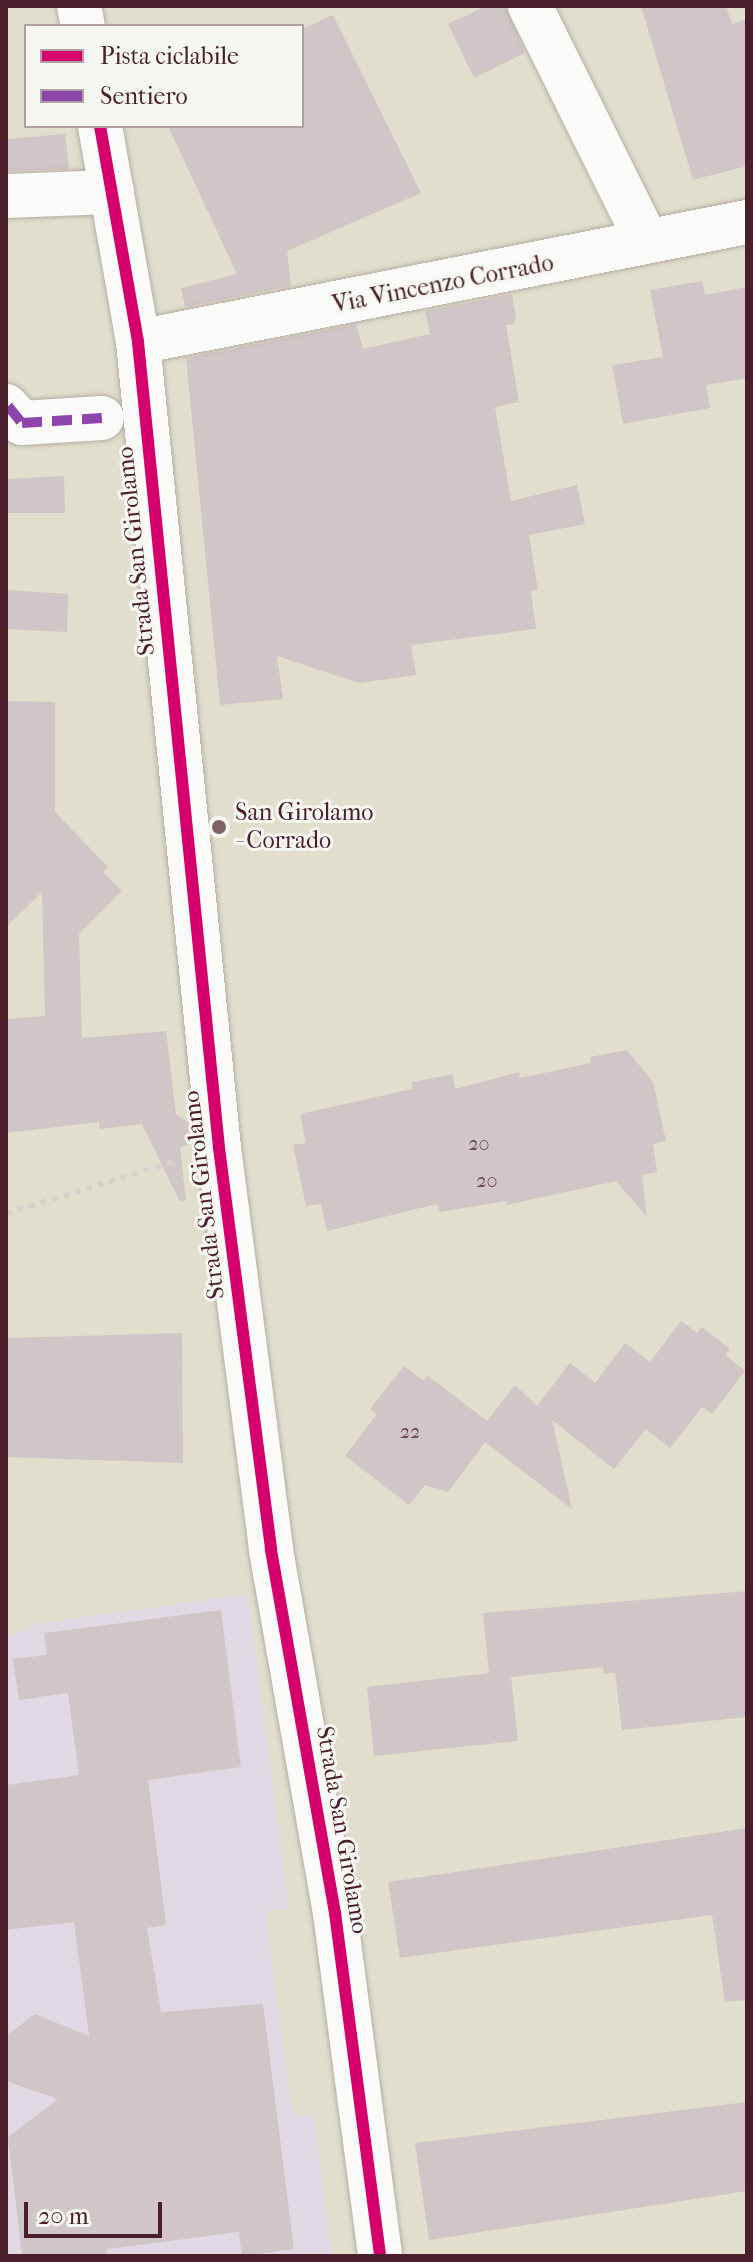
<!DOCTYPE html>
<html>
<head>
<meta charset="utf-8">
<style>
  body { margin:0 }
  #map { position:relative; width:753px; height:2262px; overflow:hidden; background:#e1decd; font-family:"IM FELL French Canon",serif }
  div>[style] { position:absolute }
  .built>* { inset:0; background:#e0d9e3 }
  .building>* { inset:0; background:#d0c6c7 }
  .path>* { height:5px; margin-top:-2.5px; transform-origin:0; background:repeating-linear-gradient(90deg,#d4d1ce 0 6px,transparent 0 12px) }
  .roads { filter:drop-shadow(0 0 2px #b4aea4) drop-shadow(0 0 2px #b4aea4) }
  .minor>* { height:44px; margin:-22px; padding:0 22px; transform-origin:22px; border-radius:22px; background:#fafaf8 }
  .quiet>* { height:10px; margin-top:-5px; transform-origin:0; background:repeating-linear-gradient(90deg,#8e44ad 0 20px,transparent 0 30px) }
  .cycleway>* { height:12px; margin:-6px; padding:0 6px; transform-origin:6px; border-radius:6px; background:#d6006c }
  .dots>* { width:22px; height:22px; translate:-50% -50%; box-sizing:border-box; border:4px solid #f6f6f2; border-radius:50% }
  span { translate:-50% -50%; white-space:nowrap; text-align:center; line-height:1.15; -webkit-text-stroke:6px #f6f6f2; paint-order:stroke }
  .number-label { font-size:20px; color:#6c4952 }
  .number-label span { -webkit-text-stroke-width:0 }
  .street-label { font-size:24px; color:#4a1f2b }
  .poi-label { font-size:24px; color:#4a1f2b }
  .left { translate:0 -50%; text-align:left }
  .frame { position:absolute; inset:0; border:8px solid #4a1f2b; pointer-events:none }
  .legend { position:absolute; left:24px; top:24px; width:280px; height:104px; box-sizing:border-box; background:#f6f6f2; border:2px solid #b1a0a2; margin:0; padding:10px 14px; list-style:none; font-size:24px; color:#4a1f2b }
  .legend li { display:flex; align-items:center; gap:16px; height:40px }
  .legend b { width:40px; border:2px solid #b1a0a2 }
  .scale { position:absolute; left:24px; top:2202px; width:138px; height:36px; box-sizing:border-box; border:4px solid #4a1f2b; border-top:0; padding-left:10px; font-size:24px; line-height:28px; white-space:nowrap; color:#4a1f2b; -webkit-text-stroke:6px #f6f6f2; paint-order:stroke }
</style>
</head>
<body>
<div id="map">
  <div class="built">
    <div style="clip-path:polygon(248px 1594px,289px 1908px,266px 1912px,271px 1955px,293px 2116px,314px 2114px,332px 2256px,6px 2256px,6px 1637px,35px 1624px)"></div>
  </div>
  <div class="building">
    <div style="clip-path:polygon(486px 6px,505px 6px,525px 53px,474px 78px,448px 24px)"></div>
    <div style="clip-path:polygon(641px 6px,726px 6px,732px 24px,747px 19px,747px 166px,693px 180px)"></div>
    <div style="clip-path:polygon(333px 15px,421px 193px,287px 251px,291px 286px,185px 307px,181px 288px,237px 274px,168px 126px,302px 126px,302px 29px)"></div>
    <div style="clip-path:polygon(65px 134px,69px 169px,6px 171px,6px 139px)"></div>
    <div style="clip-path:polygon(702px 281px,705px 295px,747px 287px,747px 378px,706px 385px,710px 408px,623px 424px,612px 365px,663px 357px,650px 290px)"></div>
    <div style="clip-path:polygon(512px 294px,516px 317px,514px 324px,506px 325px,519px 402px,495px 407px,511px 501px,577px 485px,585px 524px,529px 535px,538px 590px,531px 591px,536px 629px,411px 645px,416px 675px,359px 683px,277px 656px,283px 699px,220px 705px,186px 358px,356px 324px,363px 349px,430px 334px,425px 311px)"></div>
    <div style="clip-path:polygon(64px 476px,65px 513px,6px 513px,6px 479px)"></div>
    <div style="clip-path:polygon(6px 590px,68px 594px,67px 632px,6px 629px)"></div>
    <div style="clip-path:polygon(6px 701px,55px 702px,55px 812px,108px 867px,103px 872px,122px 891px,79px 934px,82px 1038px,166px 1031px,176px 1114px,188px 1122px,191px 1143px,180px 1148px,186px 1200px,180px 1202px,142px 1124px,99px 1129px,99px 1122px,6px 1133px,6px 1019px,45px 1016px,42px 892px,6px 927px)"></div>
    <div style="clip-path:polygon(627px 1050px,653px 1082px,666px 1141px,653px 1144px,657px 1172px,642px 1175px,647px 1217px,616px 1181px,507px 1205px,506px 1201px,440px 1212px,437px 1204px,327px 1231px,321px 1204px,306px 1206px,293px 1145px,306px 1143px,300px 1114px,412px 1089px,412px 1082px,453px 1074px,455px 1089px,519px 1072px,520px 1078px,591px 1063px,590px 1057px)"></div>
    <div style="clip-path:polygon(681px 1321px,697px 1333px,702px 1327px,730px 1349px,725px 1355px,745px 1371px,712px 1414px,702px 1407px,670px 1448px,646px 1429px,614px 1469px,552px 1420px,572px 1509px,485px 1442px,448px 1492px,425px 1485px,409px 1505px,345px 1456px,377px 1414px,370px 1409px,404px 1366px,424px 1381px,427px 1375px,487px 1421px,515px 1385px,537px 1406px,570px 1363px,595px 1383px,625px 1343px,650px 1362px)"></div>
    <div style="clip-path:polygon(182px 1333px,183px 1463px,6px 1457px,6px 1338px)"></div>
    <div style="clip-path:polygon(747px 1591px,747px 1717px,622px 1730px,615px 1673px,604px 1674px,603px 1667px,511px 1677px,518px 1741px,374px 1756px,367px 1687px,489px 1673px,483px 1613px)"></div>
    <div style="clip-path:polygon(221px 1610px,241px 1767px,148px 1780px,166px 1925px,147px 1928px,161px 2012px,263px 2004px,294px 2249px,242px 2256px,239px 2232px,107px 2249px,108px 2256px,22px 2256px,8px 2137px,58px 2099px,6px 2081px,6px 2036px,35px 2014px,89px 2036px,74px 1922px,6px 1930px,6px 1785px,79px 1775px,68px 1693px,19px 1700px,13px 1659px,47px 1655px,44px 1633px)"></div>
    <div style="clip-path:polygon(747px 1828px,747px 2000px,725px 2002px,712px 1915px,400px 1958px,388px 1882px)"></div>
    <div style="clip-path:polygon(747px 2102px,747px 2191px,429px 2240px,415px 2143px)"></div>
  </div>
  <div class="path">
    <div style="left:6px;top:1213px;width:179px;rotate:-17.2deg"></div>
  </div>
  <div class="roads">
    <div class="minor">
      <div style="left:79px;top:6px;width:20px;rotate:79deg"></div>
      <div style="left:530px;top:6px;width:261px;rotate:63.6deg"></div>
      <div style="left:100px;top:126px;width:219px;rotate:80deg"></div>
      <div style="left:138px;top:342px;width:810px;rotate:84.26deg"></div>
      <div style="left:219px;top:1148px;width:405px;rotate:82.6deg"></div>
      <div style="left:271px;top:1550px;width:369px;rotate:80deg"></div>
      <div style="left:335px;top:1913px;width:346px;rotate:82.5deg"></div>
      <div style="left:6px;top:196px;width:106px;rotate:-2.2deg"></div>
      <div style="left:138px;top:342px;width:621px;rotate:-11.15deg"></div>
      <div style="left:6px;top:406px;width:23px;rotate:47deg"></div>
      <div style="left:22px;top:423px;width:80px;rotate:-3.6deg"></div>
    </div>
  </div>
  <div class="quiet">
    <div style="left:8px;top:406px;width:22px;rotate:51deg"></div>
    <div style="left:22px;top:423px;width:80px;rotate:-3.6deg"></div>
  </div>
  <div class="cycleway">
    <div style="left:100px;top:126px;width:219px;rotate:80deg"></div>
    <div style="left:138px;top:342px;width:810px;rotate:84.26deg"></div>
    <div style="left:219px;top:1148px;width:405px;rotate:82.6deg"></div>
    <div style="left:271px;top:1550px;width:369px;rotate:80deg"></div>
    <div style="left:335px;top:1913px;width:346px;rotate:82.5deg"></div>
  </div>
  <div class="dots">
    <div style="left:219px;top:827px;background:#7f6264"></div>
  </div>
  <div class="number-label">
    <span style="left:479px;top:1143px">20</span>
    <span style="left:487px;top:1180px">20</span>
    <span style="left:410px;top:1431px">22</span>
  </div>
  <div class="street-label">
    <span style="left:443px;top:284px;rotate:-11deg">Via Vincenzo Corrado</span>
    <span style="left:136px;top:551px;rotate:-96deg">Strada San Girolamo</span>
    <span style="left:204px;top:1195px;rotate:-97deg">Strada San Girolamo</span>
    <span style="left:342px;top:1830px;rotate:80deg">Strada San Girolamo</span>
  </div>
  <div class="poi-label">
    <span class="left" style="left:235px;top:827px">San Girolamo<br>- Corrado</span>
  </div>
  <div class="frame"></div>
  <ul class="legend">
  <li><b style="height:10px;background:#d6006c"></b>Pista ciclabile</li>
  <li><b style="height:10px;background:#8e44ad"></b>Sentiero</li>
  </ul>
  <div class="scale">20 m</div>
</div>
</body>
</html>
